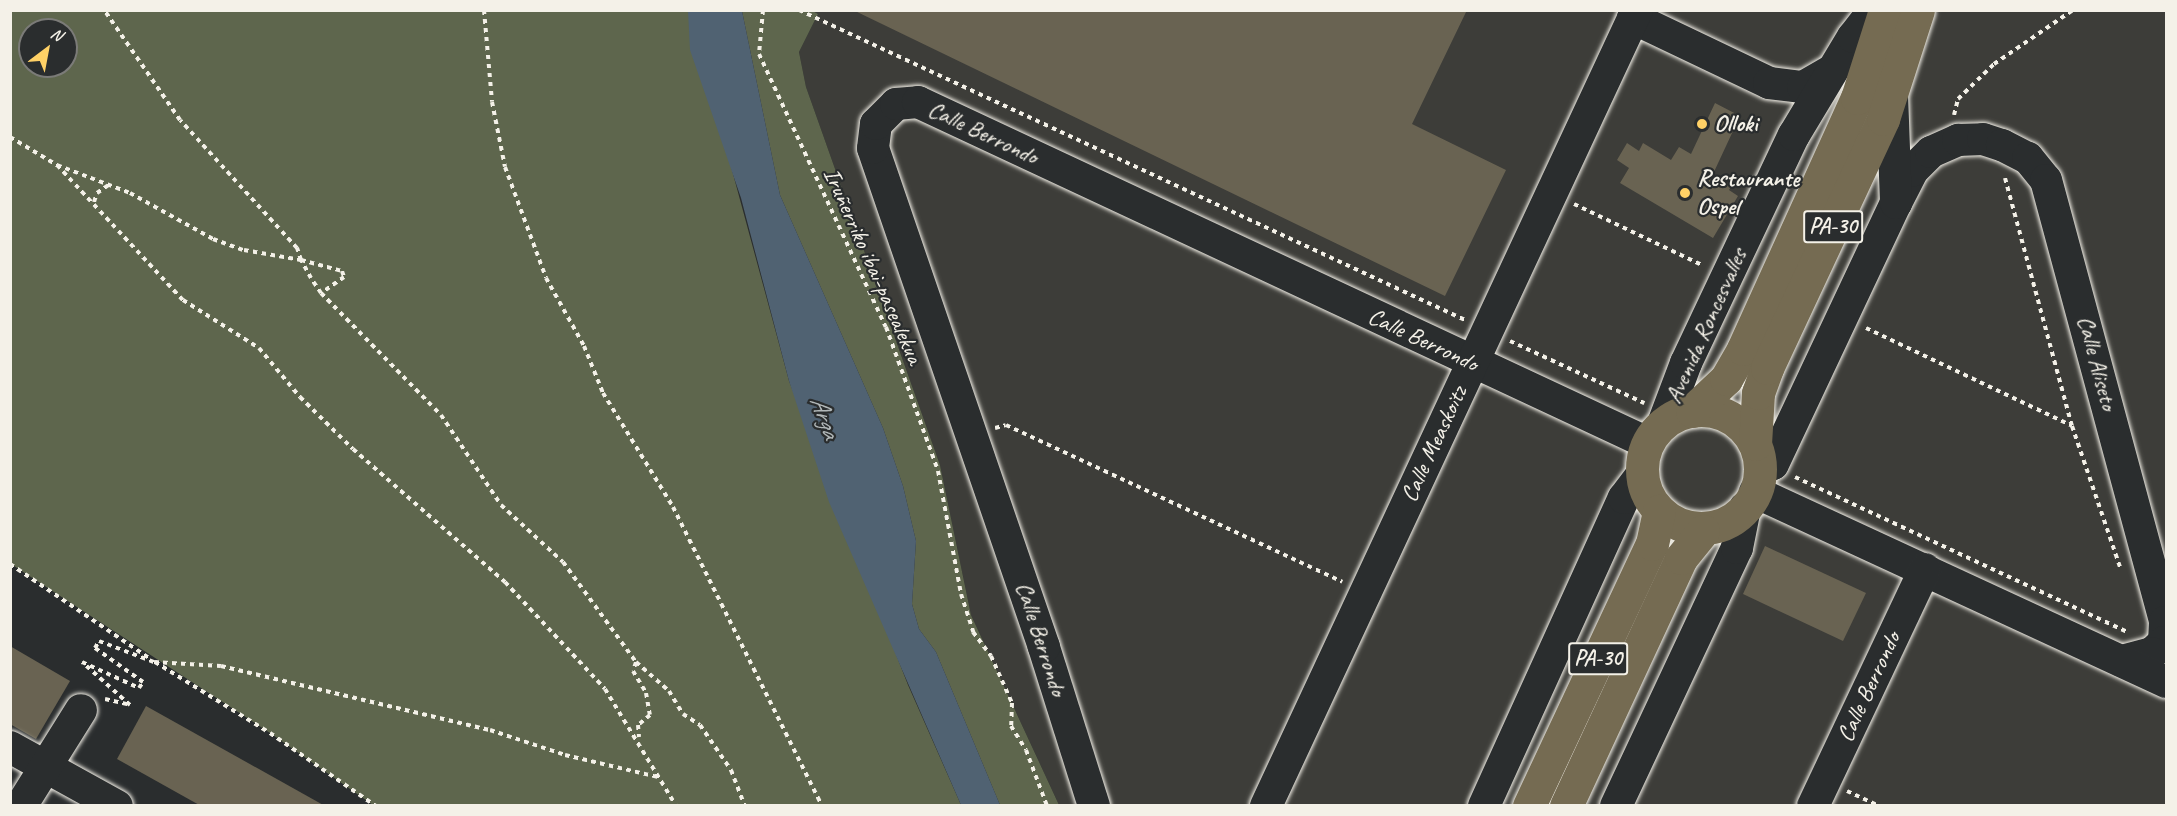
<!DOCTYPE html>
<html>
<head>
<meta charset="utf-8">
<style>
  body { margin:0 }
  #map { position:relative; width:2177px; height:816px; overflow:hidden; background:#2a2d2e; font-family:Caveat,sans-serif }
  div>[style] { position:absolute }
  .built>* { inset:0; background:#3d3d39 }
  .green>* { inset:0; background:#5e664d }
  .water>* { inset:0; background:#506272 }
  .building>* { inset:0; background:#696352 }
  .path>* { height:4px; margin-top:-2px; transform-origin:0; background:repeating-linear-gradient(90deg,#f4f1e8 0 4.5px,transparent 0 9px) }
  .roads { filter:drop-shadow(0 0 2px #f4f1e8) drop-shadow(0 0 2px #f4f1e8) }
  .minor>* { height:32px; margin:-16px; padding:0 16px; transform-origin:16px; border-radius:16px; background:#2a2d2e }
  .highway>* { height:33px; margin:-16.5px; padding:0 16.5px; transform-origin:16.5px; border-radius:16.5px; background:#756b52 }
  .highway>.ring { margin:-16.5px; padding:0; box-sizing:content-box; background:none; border:33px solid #756b52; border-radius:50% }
  .dots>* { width:16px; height:16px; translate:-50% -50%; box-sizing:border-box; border:3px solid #2a2d2e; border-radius:50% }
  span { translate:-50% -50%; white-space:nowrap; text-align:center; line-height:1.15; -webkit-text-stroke:4.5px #2a2d2e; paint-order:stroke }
  .shield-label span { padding:2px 4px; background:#2a2d2e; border:2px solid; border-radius:4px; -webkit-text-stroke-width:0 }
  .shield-label { font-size:22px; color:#f4f1e8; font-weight:700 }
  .poi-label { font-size:24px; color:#f4f1e8; font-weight:700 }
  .left { translate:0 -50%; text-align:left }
  .street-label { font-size:24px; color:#f4f1e8 }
  .water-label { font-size:26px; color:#b2b8b9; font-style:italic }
  .frame { position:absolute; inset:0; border:12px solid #f4f1e8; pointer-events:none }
  .north { position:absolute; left:18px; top:18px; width:60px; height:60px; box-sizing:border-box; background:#2a2d2e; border:2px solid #7b7b78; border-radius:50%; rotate:32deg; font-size:16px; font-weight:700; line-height:24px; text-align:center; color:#f4f1e8 }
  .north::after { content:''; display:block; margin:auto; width:21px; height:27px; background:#ffd166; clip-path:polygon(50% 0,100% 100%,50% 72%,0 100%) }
</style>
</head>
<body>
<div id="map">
  <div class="built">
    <div style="clip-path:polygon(811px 10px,2166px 11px,2166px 805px,1059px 805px,971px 615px,940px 465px,806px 87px,799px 52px,818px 14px)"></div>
  </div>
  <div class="green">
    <div style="clip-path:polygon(811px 10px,818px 14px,799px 52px,806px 87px,940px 465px,971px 615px,1059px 805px,1000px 805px,936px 652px,919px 629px,912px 604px,916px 541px,903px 486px,883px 428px,780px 195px,742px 11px)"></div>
    <div style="clip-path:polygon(evenodd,10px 11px,689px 11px,789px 381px,908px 685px,961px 805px,373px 805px,270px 733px,11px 564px,10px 11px,30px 30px,66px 30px,66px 66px,30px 66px,30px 30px)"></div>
  </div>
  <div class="water">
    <div style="clip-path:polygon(688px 11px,742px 11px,780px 195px,883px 428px,903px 486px,916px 541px,912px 604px,919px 629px,936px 652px,1000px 805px,961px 805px,829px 502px,789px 381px,741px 198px,690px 50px)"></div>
  </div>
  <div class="building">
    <div style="clip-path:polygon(853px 10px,1467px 10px,1412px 124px,1506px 170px,1445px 296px)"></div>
    <div style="clip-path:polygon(1715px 103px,1740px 116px,1713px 174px,1732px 185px,1729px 190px,1738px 196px,1713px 238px,1620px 183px,1629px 168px,1617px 160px,1627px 143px,1639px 151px,1643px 143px,1671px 160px,1679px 147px,1691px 154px)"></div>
    <div style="clip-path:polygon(1765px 546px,1866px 593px,1843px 641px,1743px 594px)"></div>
    <div style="clip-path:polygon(10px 646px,70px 681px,36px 739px,10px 724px)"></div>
    <div style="clip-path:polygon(146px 706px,325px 806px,201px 806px,117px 759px)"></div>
  </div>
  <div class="path">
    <div style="left:484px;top:10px;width:92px;rotate:85deg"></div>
    <div style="left:492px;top:102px;width:66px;rotate:78.7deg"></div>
    <div style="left:505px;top:167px;width:118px;rotate:69.7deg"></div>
    <div style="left:546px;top:278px;width:78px;rotate:60.8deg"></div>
    <div style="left:584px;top:346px;width:51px;rotate:68deg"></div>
    <div style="left:603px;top:393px;width:134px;rotate:58.4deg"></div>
    <div style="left:673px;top:507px;width:334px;rotate:63.5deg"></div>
    <div style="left:763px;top:10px;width:44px;rotate:95.2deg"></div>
    <div style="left:759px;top:54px;width:301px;rotate:65.1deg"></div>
    <div style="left:886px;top:327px;width:153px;rotate:70.1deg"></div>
    <div style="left:938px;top:471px;width:125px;rotate:79.4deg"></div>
    <div style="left:961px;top:594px;width:40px;rotate:72deg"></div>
    <div style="left:973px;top:632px;width:30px;rotate:53deg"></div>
    <div style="left:991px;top:656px;width:51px;rotate:65.9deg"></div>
    <div style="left:1012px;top:703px;width:23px;rotate:92deg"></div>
    <div style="left:1011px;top:726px;width:28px;rotate:58deg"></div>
    <div style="left:1026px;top:750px;width:60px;rotate:69.4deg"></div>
    <div style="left:799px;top:10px;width:735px;rotate:24.96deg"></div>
    <div style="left:1954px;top:115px;width:16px;rotate:-76deg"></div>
    <div style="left:1958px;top:99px;width:50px;rotate:-44.2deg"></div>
    <div style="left:1994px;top:64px;width:96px;rotate:-34.4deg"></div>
    <div style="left:10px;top:137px;width:55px;rotate:30.8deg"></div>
    <div style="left:57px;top:165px;width:78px;rotate:21deg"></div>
    <div style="left:130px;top:193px;width:95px;rotate:29deg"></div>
    <div style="left:213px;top:239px;width:33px;rotate:20deg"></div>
    <div style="left:244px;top:250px;width:58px;rotate:10deg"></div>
    <div style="left:301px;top:260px;width:42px;rotate:15deg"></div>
    <div style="left:342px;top:271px;width:6px;rotate:72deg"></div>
    <div style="left:344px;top:277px;width:28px;rotate:145deg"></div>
    <div style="left:321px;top:293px;width:18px;rotate:-124deg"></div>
    <div style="left:311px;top:278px;width:21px;rotate:-119deg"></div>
    <div style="left:301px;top:260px;width:13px;rotate:-108deg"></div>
    <div style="left:297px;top:248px;width:173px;rotate:-132.4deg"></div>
    <div style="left:180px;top:120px;width:134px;rotate:-124.6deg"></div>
    <div style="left:57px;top:165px;width:185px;rotate:47deg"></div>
    <div style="left:183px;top:300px;width:90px;rotate:32.3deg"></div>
    <div style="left:259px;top:348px;width:64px;rotate:50.1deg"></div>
    <div style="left:300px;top:397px;width:74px;rotate:44.5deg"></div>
    <div style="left:353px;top:449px;width:202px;rotate:41.2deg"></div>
    <div style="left:505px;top:582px;width:146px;rotate:46.9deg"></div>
    <div style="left:605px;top:689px;width:137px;rotate:58.7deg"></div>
    <div style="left:2005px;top:178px;width:257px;rotate:74.9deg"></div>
    <div style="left:2072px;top:426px;width:152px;rotate:71.2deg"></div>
    <div style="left:94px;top:202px;width:9px;rotate:-72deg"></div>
    <div style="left:97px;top:193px;width:16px;rotate:-35deg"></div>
    <div style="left:1574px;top:204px;width:142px;rotate:25.5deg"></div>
    <div style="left:321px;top:293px;width:171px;rotate:45.5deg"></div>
    <div style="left:441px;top:415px;width:108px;rotate:56.3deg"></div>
    <div style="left:501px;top:505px;width:84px;rotate:42.6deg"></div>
    <div style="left:563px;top:562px;width:124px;rotate:53.9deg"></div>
    <div style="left:636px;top:662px;width:44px;rotate:41.3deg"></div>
    <div style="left:669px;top:691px;width:27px;rotate:59deg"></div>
    <div style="left:683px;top:714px;width:20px;rotate:33deg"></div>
    <div style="left:700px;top:725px;width:55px;rotate:55.4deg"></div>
    <div style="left:731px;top:770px;width:39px;rotate:69deg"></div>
    <div style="left:1866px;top:328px;width:228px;rotate:25.4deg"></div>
    <div style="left:1510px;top:341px;width:148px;rotate:24.8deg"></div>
    <div style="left:995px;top:428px;width:11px;rotate:-15deg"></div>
    <div style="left:1006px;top:425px;width:371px;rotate:25deg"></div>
    <div style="left:1795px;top:477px;width:367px;rotate:25deg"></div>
    <div style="left:10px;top:564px;width:168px;rotate:34.1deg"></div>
    <div style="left:155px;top:662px;width:135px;rotate:31.7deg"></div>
    <div style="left:270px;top:733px;width:129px;rotate:34.6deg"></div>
    <div style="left:636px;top:662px;width:9px;rotate:108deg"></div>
    <div style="left:633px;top:671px;width:26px;rotate:59deg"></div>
    <div style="left:646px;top:693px;width:22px;rotate:80deg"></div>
    <div style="left:650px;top:715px;width:16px;rotate:140deg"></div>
    <div style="left:638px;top:725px;width:12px;rotate:85deg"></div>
    <div style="left:105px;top:699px;width:26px;rotate:13deg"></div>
    <div style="left:130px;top:705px;width:64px;rotate:-138.1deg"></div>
    <div style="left:82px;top:662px;width:63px;rotate:24.5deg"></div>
    <div style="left:139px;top:688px;width:7px;rotate:-56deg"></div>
    <div style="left:143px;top:682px;width:59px;rotate:-144.7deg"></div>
    <div style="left:95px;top:648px;width:8px;rotate:-60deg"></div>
    <div style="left:99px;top:641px;width:59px;rotate:20.9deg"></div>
    <div style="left:154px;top:662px;width:67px;rotate:3.4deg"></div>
    <div style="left:221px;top:666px;width:277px;rotate:13.4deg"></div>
    <div style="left:490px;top:730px;width:79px;rotate:18.4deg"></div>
    <div style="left:565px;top:755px;width:96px;rotate:13.3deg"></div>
    <div style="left:1847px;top:791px;width:35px;rotate:25deg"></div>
  </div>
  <div class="roads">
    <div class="minor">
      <div style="left:1633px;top:18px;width:151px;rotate:25.5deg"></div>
      <div style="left:1769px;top:83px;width:34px;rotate:7deg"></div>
      <div style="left:1803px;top:87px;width:32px;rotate:-30deg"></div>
      <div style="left:1896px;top:203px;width:36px;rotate:-63deg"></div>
      <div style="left:1912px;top:171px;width:27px;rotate:-45deg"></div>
      <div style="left:1931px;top:152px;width:30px;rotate:-24deg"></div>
      <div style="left:1958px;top:140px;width:25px;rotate:-2deg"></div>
      <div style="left:1983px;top:139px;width:20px;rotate:18deg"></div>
      <div style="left:2002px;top:145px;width:29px;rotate:27deg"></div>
      <div style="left:2028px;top:158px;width:28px;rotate:51deg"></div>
      <div style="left:2046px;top:180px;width:458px;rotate:74.9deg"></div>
      <div style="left:2165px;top:622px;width:20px;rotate:93deg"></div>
      <div style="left:2164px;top:642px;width:16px;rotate:137deg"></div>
      <div style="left:2152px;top:653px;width:31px;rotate:165deg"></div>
      <div style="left:1663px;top:424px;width:65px;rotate:-69.3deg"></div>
      <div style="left:1686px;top:363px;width:252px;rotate:-64.7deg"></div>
      <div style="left:1794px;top:135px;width:114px;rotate:-59deg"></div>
      <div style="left:1853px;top:37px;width:34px;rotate:-52deg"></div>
      <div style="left:1760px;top:470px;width:14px;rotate:-25deg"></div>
      <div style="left:1773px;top:464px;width:289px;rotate:-64.8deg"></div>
      <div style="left:1896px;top:203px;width:109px;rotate:-92.1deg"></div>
      <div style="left:1755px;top:492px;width:453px;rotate:24.8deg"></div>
      <div style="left:10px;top:747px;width:122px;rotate:28.9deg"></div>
      <div style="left:21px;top:806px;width:113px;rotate:-58deg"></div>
      <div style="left:1094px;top:806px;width:167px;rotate:-107.5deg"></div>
      <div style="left:1044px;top:647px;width:527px;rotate:-108.92deg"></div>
      <div style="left:873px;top:148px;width:24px;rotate:-83deg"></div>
      <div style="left:876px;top:124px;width:28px;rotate:-45deg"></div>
      <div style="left:896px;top:104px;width:22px;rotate:-5deg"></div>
      <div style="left:918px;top:102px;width:806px;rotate:25.04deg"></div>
      <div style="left:1266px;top:806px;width:878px;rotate:-65.01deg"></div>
      <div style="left:1484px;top:806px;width:338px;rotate:-65.6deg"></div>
      <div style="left:1624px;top:498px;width:30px;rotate:-53deg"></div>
      <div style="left:1616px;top:806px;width:285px;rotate:-64.9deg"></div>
      <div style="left:1737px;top:548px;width:41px;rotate:-78.7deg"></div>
      <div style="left:1813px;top:806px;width:262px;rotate:-64.7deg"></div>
    </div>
    <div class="highway">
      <div class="ring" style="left:1642px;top:410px;width:85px;height:85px"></div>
      <div style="left:1692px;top:411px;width:47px;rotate:-43.3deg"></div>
      <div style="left:1726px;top:379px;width:34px;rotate:-60deg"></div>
      <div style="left:1743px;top:349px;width:276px;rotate:-65.6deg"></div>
      <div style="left:1857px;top:98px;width:92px;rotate:-72.3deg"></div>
      <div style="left:1755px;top:444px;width:51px;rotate:-86.6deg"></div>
      <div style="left:1758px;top:393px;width:27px;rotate:-70deg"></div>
      <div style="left:1767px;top:368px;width:275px;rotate:-65deg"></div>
      <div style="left:1883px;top:119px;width:114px;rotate:-72.2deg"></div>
      <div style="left:1529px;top:806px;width:289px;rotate:-64.9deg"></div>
      <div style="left:1652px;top:544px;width:34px;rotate:-78deg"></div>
      <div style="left:1566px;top:806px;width:273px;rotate:-65.1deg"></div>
      <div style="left:1681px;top:558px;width:35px;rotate:-51deg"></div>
    </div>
  </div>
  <div class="dots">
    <div style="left:1702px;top:124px;background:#ffd166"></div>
    <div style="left:1685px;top:193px;background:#ffd166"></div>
  </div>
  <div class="shield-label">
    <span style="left:1833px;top:227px">PA-30</span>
    <span style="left:1598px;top:659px">PA-30</span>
  </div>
  <div class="poi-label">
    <span class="left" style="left:1714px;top:124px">Olloki</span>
    <span class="left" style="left:1697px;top:193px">Restaurante<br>Ospel</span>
  </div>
  <div class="street-label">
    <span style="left:983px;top:133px;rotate:25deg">Calle Berrondo</span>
    <span style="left:873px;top:266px;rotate:66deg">Iruñerriko ibai-pasealekua</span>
    <span style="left:1706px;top:326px;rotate:-66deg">Avenida Roncesvalles</span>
    <span style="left:1423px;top:340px;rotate:25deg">Calle Berrondo</span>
    <span style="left:2097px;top:363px;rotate:75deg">Calle Aliseto</span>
    <span style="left:1434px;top:444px;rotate:-65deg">Calle Measkoitz</span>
    <span style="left:1041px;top:639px;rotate:72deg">Calle Berrondo</span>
    <span style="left:1869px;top:687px;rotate:-65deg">Calle Berrondo</span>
  </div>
  <div class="water-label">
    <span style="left:825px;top:417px;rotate:70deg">Arga</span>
  </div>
  <div class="frame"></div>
  <div class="north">N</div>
</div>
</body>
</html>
